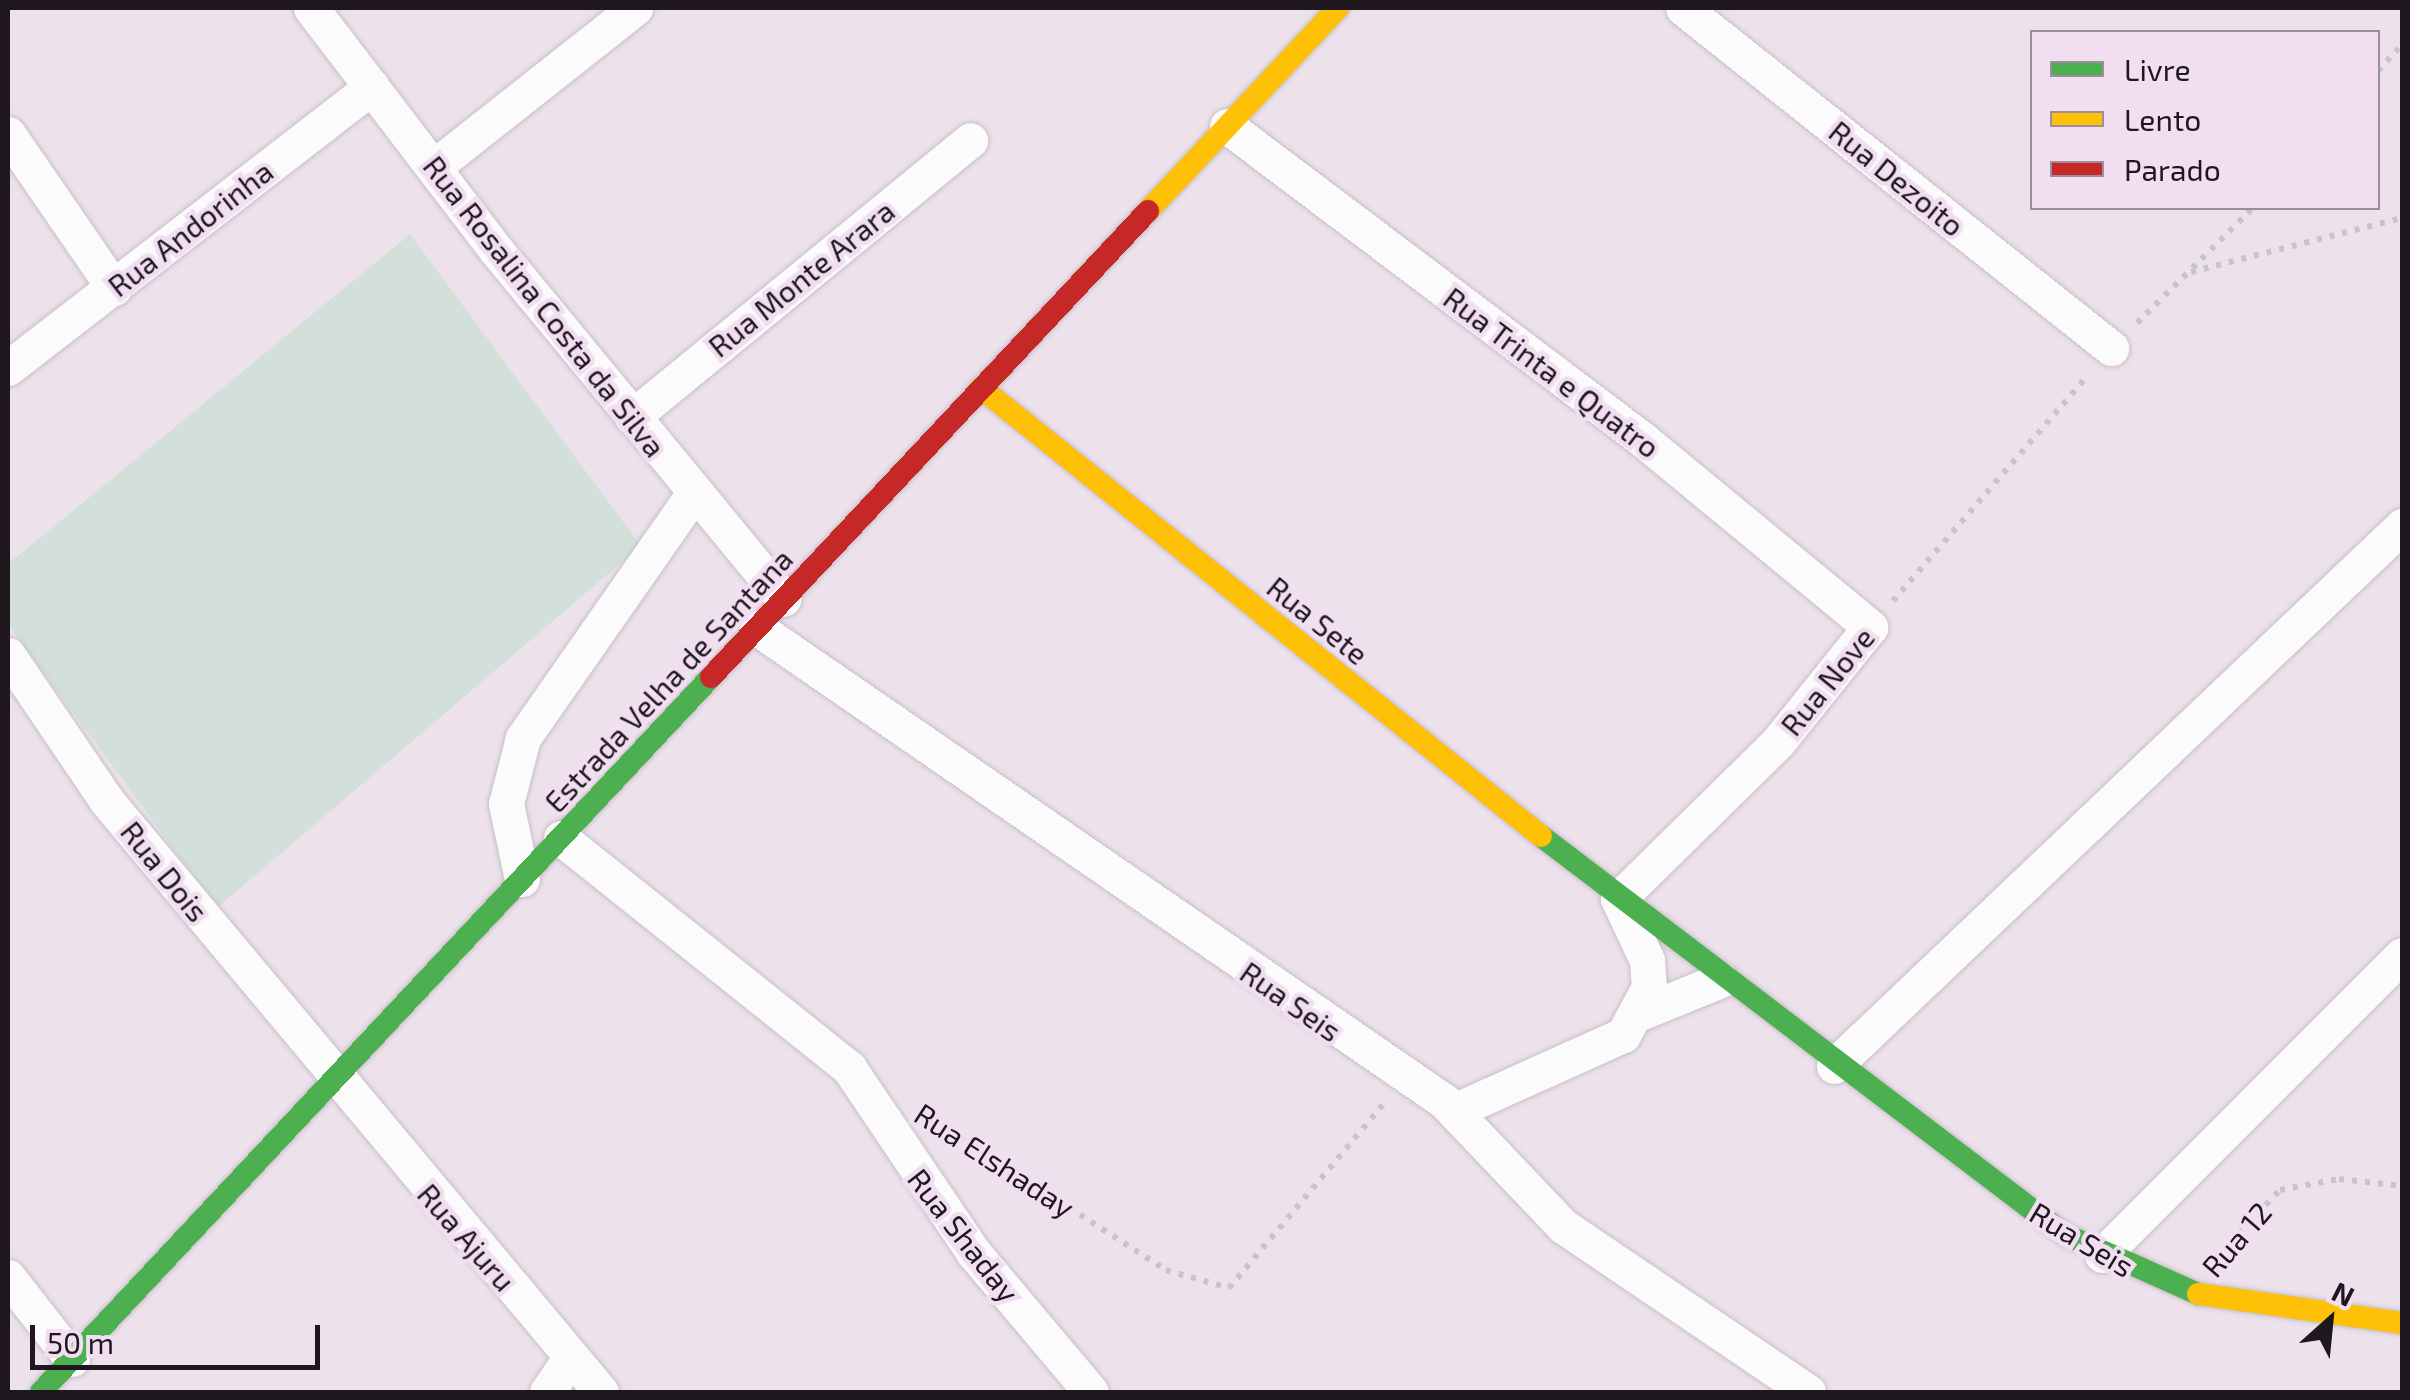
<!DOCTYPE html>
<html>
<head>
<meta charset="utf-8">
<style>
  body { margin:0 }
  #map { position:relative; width:2410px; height:1400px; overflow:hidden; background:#ede2ec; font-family:"Exo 2",sans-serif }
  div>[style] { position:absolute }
  .green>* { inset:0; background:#d3e0d9 }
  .path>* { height:6px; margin-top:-3px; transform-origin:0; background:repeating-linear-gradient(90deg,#c8c5c8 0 5px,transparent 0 13px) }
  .roads { filter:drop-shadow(0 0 2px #c7bfc6) drop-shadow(0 0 2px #c7bfc6) }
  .street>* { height:35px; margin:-17.5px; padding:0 17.5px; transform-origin:17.5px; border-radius:17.5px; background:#fcfbfc }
  .fast>* { height:22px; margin:-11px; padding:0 11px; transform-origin:11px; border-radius:11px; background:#4caf50 }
  .slow>* { height:22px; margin:-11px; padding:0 11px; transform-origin:11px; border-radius:11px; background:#ffc107 }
  .jam>* { height:22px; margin:-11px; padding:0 11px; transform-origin:11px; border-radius:11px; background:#c62828 }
  span { translate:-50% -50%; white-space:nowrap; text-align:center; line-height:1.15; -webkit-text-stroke:9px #f1def0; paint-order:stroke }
  .street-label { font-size:30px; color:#1e171e }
  .frame { position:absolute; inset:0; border:10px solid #1e171e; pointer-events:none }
  .legend { position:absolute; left:2030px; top:30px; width:350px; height:180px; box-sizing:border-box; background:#f1def0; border:2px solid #9d8e9c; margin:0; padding:12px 18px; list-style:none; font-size:30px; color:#1e171e }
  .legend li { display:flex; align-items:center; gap:20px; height:50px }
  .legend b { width:50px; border:2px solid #9d8e9c }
  .north { position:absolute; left:2280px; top:1270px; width:100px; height:100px; -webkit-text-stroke:8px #f1def0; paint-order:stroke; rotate:27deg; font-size:28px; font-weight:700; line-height:40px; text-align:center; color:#1e171e }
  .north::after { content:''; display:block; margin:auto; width:35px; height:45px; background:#1e171e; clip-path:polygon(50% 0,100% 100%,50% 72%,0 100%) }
  .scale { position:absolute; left:30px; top:1325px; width:290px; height:45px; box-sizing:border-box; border:5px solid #1e171e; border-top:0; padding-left:12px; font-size:30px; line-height:35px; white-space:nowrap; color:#1e171e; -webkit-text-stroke:8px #f1def0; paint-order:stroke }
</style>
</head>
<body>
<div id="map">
  <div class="green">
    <div style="clip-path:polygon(410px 234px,641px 546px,217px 908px,8px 624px,8px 564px)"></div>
  </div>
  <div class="path">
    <div style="left:2378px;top:71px;width:36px;rotate:-48deg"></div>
    <div style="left:2191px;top:272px;width:218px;rotate:-14.4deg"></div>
    <div style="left:2137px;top:323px;width:163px;rotate:-44.8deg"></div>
    <div style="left:1893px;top:601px;width:297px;rotate:-49.2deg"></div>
    <div style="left:927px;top:1116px;width:284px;rotate:32.8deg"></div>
    <div style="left:1166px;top:1270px;width:66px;rotate:15.9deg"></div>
    <div style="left:1229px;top:1288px;width:241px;rotate:-50deg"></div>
    <div style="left:2221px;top:1252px;width:86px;rotate:-46.4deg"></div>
    <div style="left:2280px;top:1190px;width:60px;rotate:-10.6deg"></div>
    <div style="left:2339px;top:1179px;width:63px;rotate:6.3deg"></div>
  </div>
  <div class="roads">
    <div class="street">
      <div style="left:311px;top:8px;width:305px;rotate:52.6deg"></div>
      <div style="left:496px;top:250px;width:452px;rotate:50.5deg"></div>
      <div style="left:1683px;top:8px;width:547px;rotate:38.46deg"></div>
      <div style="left:1227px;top:126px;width:520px;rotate:37.02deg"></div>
      <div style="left:1642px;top:439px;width:296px;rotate:39.5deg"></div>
      <div style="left:1870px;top:627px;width:147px;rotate:128.7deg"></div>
      <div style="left:1778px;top:742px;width:224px;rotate:135.5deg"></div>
      <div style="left:1618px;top:899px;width:68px;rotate:64.6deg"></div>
      <div style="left:1647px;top:960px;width:27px;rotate:86deg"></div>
      <div style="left:1649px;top:987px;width:55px;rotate:118.4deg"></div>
      <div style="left:1623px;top:1035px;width:183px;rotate:155.8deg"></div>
      <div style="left:8px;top:134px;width:187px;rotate:55.5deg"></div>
      <div style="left:435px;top:166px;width:255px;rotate:-38.3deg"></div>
      <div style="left:8px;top:368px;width:460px;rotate:-37.7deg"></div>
      <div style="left:632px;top:417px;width:437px;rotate:-39.3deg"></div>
      <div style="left:757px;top:628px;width:834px;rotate:34.55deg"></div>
      <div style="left:1444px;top:1101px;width:173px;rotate:46.4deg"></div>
      <div style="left:1563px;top:1226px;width:296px;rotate:34.1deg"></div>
      <div style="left:8px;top:655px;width:175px;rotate:55.9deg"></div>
      <div style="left:106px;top:800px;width:772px;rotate:50.1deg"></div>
      <div style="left:561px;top:838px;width:369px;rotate:38.6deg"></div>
      <div style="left:849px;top:1068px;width:222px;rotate:56deg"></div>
      <div style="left:973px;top:1252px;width:183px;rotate:49.9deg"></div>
      <div style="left:522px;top:879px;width:77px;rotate:-102deg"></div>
      <div style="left:506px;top:804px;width:68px;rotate:-75.6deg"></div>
      <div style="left:523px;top:738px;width:299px;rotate:-55.1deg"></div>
      <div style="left:1640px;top:1013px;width:87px;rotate:-22.2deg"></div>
      <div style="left:1834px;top:1066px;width:784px;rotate:-43.55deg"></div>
      <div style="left:2102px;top:1255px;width:424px;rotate:-45deg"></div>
      <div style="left:8px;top:1277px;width:104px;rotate:52deg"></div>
      <div style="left:547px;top:1392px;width:42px;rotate:-55.6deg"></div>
    </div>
    <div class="fast">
      <div style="left:1541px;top:836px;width:657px;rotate:37.27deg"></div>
      <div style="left:2064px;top:1234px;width:147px;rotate:24.1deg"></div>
      <div style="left:41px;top:1392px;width:980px;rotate:-46.86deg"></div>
    </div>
    <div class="slow">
      <div style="left:1148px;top:211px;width:278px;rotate:-46.9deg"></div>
      <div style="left:981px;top:388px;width:717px;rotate:38.66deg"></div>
      <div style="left:2198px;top:1294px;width:206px;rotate:8.1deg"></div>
    </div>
    <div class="jam">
      <div style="left:711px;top:677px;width:639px;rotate:-46.84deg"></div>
    </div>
  </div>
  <div class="street-label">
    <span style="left:1897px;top:178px;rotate:39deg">Rua Dezoito</span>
    <span style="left:190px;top:228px;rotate:-38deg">Rua Andorinha</span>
    <span style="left:801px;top:278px;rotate:-39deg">Rua Monte Arara</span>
    <span style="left:545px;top:306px;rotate:52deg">Rua Rosalina Costa da Silva</span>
    <span style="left:1552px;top:372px;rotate:37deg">Rua Trinta e Quatro</span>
    <span style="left:1318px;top:620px;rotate:39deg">Rua Sete</span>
    <span style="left:668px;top:680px;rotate:-47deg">Estrada Velha de Santana</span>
    <span style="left:1827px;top:681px;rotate:-51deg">Rua Nove</span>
    <span style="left:165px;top:871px;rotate:51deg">Rua Dois</span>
    <span style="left:1291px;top:1001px;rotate:35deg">Rua Seis</span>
    <span style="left:995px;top:1160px;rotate:33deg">Rua Elshaday</span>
    <span style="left:964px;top:1235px;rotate:52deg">Rua Shaday</span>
    <span style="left:467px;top:1237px;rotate:49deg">Rua Ajuru</span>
    <span style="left:2082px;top:1239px;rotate:31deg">Rua Seis</span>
    <span style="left:2236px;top:1239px;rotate:-49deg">Rua 12</span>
  </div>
  <div class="frame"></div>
  <ul class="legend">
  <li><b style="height:12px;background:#4caf50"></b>Livre</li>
  <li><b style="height:12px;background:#ffc107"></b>Lento</li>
  <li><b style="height:12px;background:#c62828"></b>Parado</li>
  </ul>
  <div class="north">N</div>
  <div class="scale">50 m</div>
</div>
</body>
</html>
